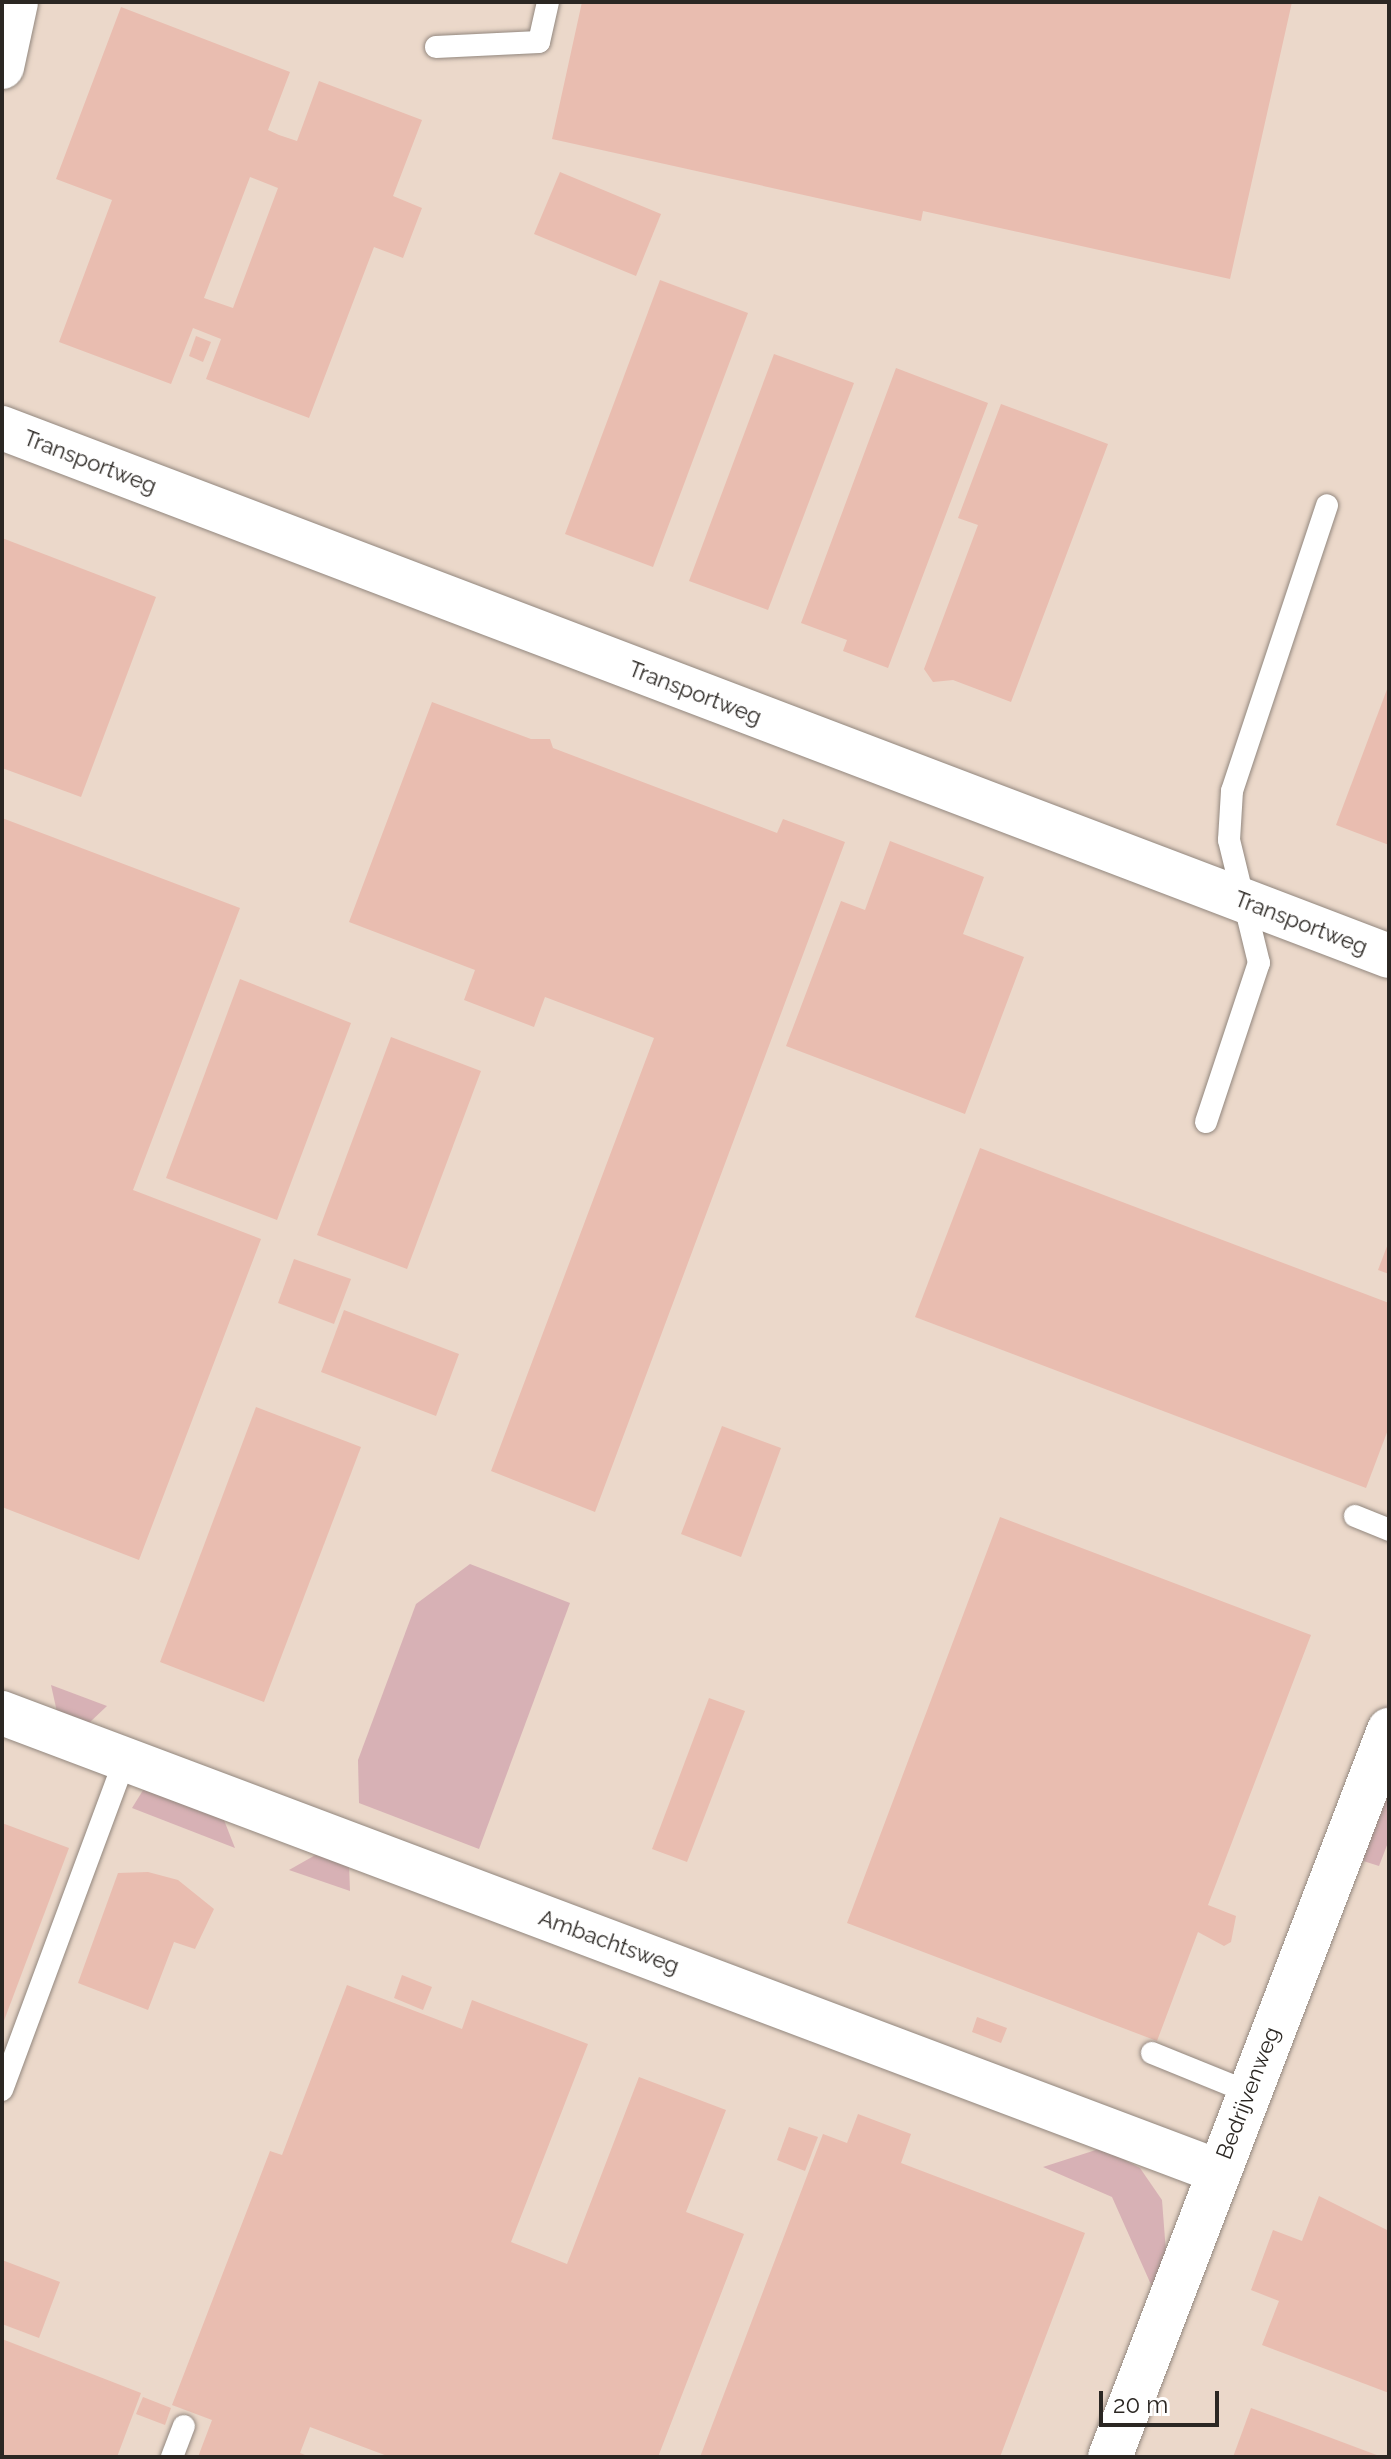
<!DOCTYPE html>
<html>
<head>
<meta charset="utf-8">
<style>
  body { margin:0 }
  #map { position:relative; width:1391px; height:2459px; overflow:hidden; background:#f2e6dc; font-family:Raleway,sans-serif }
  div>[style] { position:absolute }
  .built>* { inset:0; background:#ebd8ca }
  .green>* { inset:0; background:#d7b1b5 }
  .building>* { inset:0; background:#e9bdb0 }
  .roads { filter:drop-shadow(0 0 2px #92877e) drop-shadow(0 0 2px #92877e) }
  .lane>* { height:22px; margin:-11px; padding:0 11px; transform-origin:11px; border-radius:11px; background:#fff }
  .street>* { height:44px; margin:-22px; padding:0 22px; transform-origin:22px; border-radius:22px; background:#fff }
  span { translate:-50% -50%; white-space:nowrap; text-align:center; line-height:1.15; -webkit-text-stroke:6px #fff; paint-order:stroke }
  .street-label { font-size:22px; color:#2b2723 }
  .frame { position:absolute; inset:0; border:4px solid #2b2723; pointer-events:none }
  .scale { position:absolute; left:1099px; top:2391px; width:120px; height:36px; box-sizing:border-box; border:4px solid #2b2723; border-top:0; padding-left:10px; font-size:24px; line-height:28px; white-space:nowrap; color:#2b2723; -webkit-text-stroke:6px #fff; paint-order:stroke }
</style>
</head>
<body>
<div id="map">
  <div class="built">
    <div style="clip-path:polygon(2px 2px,1389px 2px,1389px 2457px,2px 2457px)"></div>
  </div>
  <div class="green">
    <div style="clip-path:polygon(470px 1564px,570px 1603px,479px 1849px,359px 1803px,358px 1760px,416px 1604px)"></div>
    <div style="clip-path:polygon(51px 1685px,107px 1706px,89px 1723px,57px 1712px)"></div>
    <div style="clip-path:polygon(1389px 1775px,1389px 1840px,1379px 1866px,1357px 1859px)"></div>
    <div style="clip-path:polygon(145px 1787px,222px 1815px,235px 1848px,132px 1808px)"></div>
    <div style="clip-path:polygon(319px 1853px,349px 1864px,350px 1891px,289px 1870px)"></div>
    <div style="clip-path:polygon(1102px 2148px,1140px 2168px,1162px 2200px,1166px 2252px,1153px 2289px,1112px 2197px,1043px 2167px)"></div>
  </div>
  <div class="building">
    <div style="clip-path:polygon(582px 2px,1292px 2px,1230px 279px,923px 211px,921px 221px,552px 139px)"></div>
    <div style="clip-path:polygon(evenodd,121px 7px,290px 72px,268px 130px,279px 135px,297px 141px,319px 81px,422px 120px,393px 196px,422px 208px,403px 258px,374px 247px,309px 418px,206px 379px,221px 339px,193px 328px,171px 384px,59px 342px,112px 200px,56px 179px,121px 7px,250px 177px,278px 188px,233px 308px,204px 298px,250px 177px)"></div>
    <div style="clip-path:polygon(560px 172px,661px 214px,636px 276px,534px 234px)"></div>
    <div style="clip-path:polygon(660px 280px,748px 313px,653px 567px,565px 534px)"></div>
    <div style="clip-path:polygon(196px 336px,211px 342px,203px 362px,189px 356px)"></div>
    <div style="clip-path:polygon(774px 354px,854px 383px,768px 610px,689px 581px)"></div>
    <div style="clip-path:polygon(896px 368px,988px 403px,888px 668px,843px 651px,847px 640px,801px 623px)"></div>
    <div style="clip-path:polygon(1001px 404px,1108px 444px,1011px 702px,953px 680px,933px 682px,924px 669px,978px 525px,958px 518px)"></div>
    <div style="clip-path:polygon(2px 538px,156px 597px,81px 797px,2px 768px)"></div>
    <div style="clip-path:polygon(1389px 684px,1389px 845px,1336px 825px)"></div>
    <div style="clip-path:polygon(432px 702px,531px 739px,550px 739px,553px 748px,777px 833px,783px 819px,845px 842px,595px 1512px,491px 1471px,654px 1038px,545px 997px,534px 1027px,464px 1000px,475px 970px,349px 922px)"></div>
    <div style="clip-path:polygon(2px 818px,240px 908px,133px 1190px,261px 1239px,139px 1560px,2px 1507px)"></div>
    <div style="clip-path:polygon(890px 841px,984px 877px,963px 934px,1024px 957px,965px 1114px,786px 1046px,841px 901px,865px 910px)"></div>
    <div style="clip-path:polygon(240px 979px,351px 1023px,277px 1220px,166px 1178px)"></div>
    <div style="clip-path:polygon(391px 1037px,481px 1071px,407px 1269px,317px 1235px)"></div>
    <div style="clip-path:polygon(980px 1148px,1389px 1303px,1389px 1427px,1366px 1488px,915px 1317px)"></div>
    <div style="clip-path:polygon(1389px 1241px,1389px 1274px,1378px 1270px)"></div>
    <div style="clip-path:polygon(294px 1259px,351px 1279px,334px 1324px,278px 1303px)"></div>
    <div style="clip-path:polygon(344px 1310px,459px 1354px,436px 1416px,321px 1372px)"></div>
    <div style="clip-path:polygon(256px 1407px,361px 1447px,264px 1702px,160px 1662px)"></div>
    <div style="clip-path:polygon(722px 1426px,781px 1448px,741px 1557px,681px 1534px)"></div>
    <div style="clip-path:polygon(1000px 1517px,1311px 1635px,1208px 1905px,1236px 1916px,1231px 1942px,1224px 1946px,1198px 1932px,1157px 2041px,847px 1923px)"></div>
    <div style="clip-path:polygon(709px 1698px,745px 1711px,687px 1862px,652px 1849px)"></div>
    <div style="clip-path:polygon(2px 1823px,69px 1848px,2px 2026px)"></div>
    <div style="clip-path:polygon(148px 1872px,178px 1880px,214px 1909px,195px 1949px,174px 1942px,148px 2010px,78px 1983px,118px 1873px)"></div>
    <div style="clip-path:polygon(402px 1975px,432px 1987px,423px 2010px,394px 1998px)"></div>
    <div style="clip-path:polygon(347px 1985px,462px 2029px,472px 2000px,588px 2044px,511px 2242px,567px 2264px,639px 2077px,726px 2110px,686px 2212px,744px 2234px,658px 2457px,390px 2457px,310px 2427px,300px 2453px,310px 2457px,198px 2457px,212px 2420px,172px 2405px,270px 2151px,282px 2155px)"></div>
    <div style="clip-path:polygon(977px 2017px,1007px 2028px,1001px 2043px,972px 2032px)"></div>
    <div style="clip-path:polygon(858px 2114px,911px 2134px,901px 2163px,1085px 2233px,1000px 2457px,700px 2457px,823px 2134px,847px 2143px)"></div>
    <div style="clip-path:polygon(789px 2127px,818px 2137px,805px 2171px,777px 2160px)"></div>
    <div style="clip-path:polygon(1319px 2196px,1389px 2231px,1389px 2393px,1262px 2345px,1279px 2301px,1251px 2290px,1273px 2230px,1302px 2241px)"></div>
    <div style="clip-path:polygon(2px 2260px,60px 2282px,39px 2338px,2px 2324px)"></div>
    <div style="clip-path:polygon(2px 2339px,141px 2393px,117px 2457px,2px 2457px)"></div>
    <div style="clip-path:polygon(143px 2397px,171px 2408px,165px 2425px,136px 2414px)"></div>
    <div style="clip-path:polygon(1251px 2408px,1382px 2457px,1233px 2457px)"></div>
  </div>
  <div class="roads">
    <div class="lane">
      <div style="left:436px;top:47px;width:103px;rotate:-2.8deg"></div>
      <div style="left:539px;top:42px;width:41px;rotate:-77.3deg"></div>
      <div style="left:1206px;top:1122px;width:168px;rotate:-71.6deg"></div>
      <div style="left:1259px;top:963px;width:127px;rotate:-103.7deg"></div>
      <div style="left:1229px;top:840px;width:49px;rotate:-86.5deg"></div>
      <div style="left:1232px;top:791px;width:301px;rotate:-71.6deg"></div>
      <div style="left:1355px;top:1516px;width:37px;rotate:22deg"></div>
      <div style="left:1152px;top:2053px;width:104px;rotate:22.1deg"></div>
      <div style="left:2px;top:2090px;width:352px;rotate:-69.6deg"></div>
      <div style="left:172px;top:2457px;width:33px;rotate:-69deg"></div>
    </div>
    <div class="street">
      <div style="left:2px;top:67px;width:66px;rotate:-77.8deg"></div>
      <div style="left:2px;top:428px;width:1484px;rotate:20.84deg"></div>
      <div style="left:2px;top:1713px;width:1298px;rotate:20.65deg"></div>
      <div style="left:1110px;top:2457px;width:779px;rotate:-69deg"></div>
    </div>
  </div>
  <div class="street-label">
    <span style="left:90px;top:462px;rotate:21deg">Transportweg</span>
    <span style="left:695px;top:693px;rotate:21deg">Transportweg</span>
    <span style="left:1301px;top:923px;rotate:21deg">Transportweg</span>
    <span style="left:609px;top:1942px;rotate:20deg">Ambachtsweg</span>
    <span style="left:1248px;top:2093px;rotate:-69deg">Bedrijvenweg</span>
  </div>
  <div class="frame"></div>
  <div class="scale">20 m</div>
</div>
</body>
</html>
